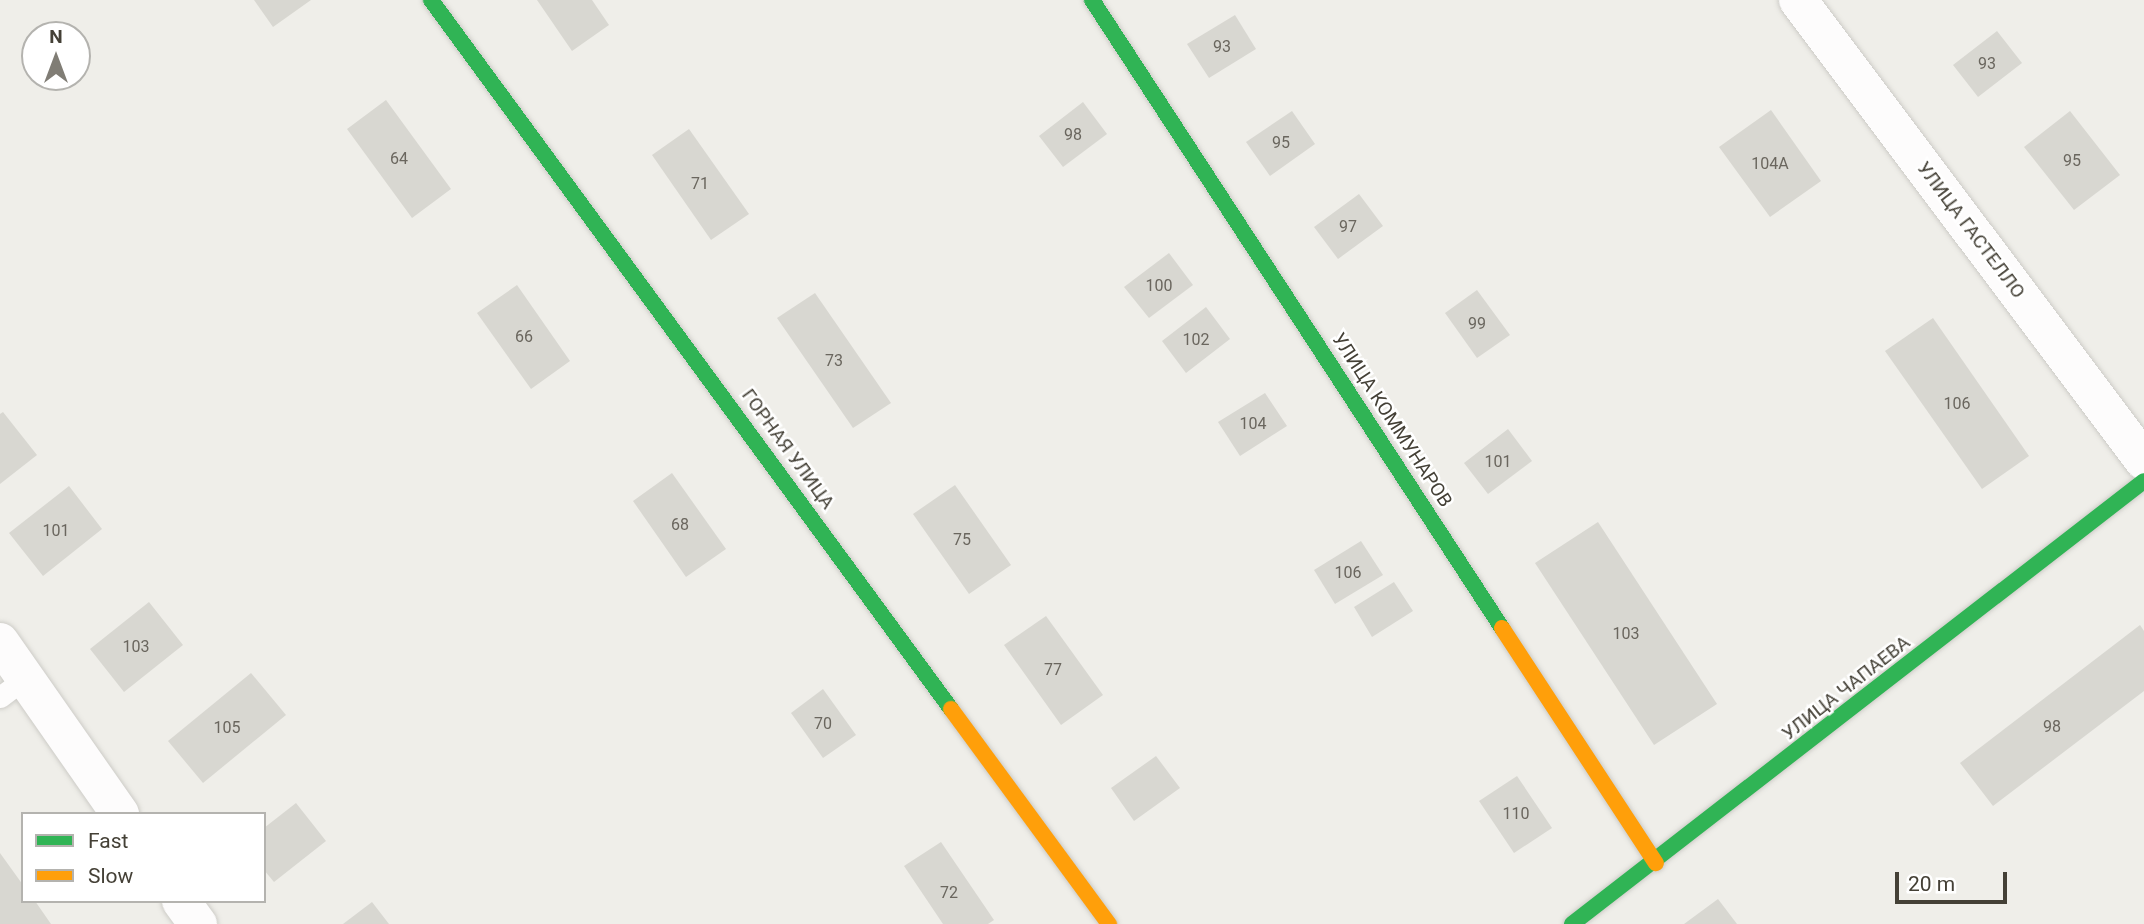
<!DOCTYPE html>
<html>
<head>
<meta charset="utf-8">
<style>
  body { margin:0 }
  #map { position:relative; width:2144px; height:924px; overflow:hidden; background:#efeee9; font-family:Roboto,sans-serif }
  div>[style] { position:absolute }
  .building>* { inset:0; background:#d8d7d1 }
  .roads { filter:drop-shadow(0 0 2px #cdccc7) drop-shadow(0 0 2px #cdccc7) }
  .lane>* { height:21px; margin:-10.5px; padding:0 10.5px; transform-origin:10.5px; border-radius:10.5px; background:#fdfcfc }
  .street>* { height:38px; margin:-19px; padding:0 19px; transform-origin:19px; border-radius:19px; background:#fdfcfc }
  .fast>* { height:16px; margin:-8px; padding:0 8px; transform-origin:8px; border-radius:8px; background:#30b455 }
  .slow>* { height:16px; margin:-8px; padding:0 8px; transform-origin:8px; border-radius:8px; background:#ff9f0a }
  span { translate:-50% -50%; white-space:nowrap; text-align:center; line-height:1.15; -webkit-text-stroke:5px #fff; paint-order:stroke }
  .number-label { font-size:16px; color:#6a665e }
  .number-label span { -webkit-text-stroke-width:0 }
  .street-label { font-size:19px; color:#444036 }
  .legend { position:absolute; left:21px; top:812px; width:245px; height:91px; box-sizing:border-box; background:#fff; border:2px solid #b4b3af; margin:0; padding:9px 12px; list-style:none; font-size:21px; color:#444036 }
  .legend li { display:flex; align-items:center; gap:14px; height:35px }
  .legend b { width:35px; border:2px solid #b4b3af }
  .north { position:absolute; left:21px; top:21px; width:70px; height:70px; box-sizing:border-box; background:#fff; border:2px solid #b4b3af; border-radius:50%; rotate:0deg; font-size:19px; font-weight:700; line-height:28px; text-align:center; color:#444036 }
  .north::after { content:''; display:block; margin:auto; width:24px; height:32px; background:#807d75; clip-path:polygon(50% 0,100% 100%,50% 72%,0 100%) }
  .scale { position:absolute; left:1895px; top:872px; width:112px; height:32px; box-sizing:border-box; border:4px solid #444036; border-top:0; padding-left:9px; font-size:21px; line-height:24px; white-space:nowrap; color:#444036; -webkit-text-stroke:5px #fff; paint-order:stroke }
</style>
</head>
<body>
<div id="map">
  <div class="building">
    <div style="clip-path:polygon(254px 0,311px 0,273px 27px)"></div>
    <div style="clip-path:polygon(537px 0,592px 0,609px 25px,572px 51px)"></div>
    <div style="clip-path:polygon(1235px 15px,1256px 49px,1209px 78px,1187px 44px)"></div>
    <div style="clip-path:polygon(1997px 31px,2022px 63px,1978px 97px,1953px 65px)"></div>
    <div style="clip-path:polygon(386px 100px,451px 189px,412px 218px,347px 129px)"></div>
    <div style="clip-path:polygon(1083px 102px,1107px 134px,1063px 167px,1039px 136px)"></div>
    <div style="clip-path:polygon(1771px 110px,1821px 181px,1770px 217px,1719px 147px)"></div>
    <div style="clip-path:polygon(1292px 111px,1315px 144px,1270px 176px,1246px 142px)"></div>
    <div style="clip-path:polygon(2070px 111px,2120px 175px,2074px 210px,2024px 147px)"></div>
    <div style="clip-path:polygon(689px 129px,749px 214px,711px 240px,652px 155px)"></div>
    <div style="clip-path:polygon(1359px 194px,1383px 226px,1338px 259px,1314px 227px)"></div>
    <div style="clip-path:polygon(1169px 253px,1193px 285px,1149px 318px,1124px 287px)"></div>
    <div style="clip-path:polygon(517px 285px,570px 361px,531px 389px,477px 313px)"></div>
    <div style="clip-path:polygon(1477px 290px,1510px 335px,1477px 358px,1445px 313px)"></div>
    <div style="clip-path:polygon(815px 293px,891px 403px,853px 428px,777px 318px)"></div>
    <div style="clip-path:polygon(1206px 307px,1230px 339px,1186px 373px,1162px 341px)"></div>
    <div style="clip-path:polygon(1933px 318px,2029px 456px,1982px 489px,1885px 351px)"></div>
    <div style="clip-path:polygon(1265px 393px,1287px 426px,1240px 456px,1218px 422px)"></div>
    <div style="clip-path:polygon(3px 412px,37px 455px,0 484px,0 414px)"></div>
    <div style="clip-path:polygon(1508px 429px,1532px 461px,1488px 494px,1464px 463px)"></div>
    <div style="clip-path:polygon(672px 473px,726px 549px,686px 577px,633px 501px)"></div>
    <div style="clip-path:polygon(955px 485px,1011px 565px,969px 594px,913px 514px)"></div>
    <div style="clip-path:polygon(69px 486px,102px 529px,43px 576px,9px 533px)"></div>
    <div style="clip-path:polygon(1598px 522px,1717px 704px,1654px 745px,1535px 563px)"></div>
    <div style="clip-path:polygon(1361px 541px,1383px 575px,1335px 604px,1314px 570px)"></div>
    <div style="clip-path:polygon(1394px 582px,1413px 611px,1372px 637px,1354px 607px)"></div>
    <div style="clip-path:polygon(149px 602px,183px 645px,124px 692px,90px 649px)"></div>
    <div style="clip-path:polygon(1046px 616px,1103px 695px,1061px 725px,1004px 645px)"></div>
    <div style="clip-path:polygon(2140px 625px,2144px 631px,2144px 691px,1993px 806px,1960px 763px)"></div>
    <div style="clip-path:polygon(251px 673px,286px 715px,203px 783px,168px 741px)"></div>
    <div style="clip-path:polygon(823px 689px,856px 735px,823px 758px,791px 713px)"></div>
    <div style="clip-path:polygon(1156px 756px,1180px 788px,1134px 821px,1111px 788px)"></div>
    <div style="clip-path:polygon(1517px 776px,1552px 828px,1514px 853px,1479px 801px)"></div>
    <div style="clip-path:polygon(296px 803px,326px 841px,274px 882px,264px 870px,264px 828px)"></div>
    <div style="clip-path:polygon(941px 842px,994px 920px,988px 924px,943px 924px,904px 866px)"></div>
    <div style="clip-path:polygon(0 853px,23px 885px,23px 901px,35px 901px,51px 924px,0 924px)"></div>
    <div style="clip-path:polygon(1718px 899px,1737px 924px,1684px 924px)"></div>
    <div style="clip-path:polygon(372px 902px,389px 924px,343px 924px)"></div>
  </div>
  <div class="roads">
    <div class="lane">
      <div style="left:0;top:697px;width:31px;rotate:-37deg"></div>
    </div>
    <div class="street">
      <div style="left:1798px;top:0;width:576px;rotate:53.11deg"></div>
      <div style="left:0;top:642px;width:210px;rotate:55.1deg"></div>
      <div style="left:181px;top:901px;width:29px;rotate:54deg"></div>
    </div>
    <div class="fast">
      <div style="left:431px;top:0;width:879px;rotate:53.74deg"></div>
      <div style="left:1092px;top:0;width:750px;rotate:56.86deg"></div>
      <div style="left:1572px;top:924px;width:723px;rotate:-37.76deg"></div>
    </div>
    <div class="slow">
      <div style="left:1502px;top:628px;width:281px;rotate:56.8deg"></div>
      <div style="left:951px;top:709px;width:267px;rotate:53.7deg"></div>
    </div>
  </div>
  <div class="number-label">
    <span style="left:1222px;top:47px">93</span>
    <span style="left:1987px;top:64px">93</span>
    <span style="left:1073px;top:135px">98</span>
    <span style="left:1281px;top:143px">95</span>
    <span style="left:399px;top:159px">64</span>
    <span style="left:2072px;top:161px">95</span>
    <span style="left:1770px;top:164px">104А</span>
    <span style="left:700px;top:184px">71</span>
    <span style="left:1348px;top:227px">97</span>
    <span style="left:1159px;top:286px">100</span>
    <span style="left:1477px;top:324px">99</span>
    <span style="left:524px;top:337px">66</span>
    <span style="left:1196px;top:340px">102</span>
    <span style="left:834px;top:361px">73</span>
    <span style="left:1957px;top:404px">106</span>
    <span style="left:1253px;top:424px">104</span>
    <span style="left:1498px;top:462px">101</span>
    <span style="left:680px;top:525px">68</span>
    <span style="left:56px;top:531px">101</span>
    <span style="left:962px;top:540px">75</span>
    <span style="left:1348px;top:573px">106</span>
    <span style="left:1626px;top:634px">103</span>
    <span style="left:136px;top:647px">103</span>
    <span style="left:1053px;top:670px">77</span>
    <span style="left:823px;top:724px">70</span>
    <span style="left:2052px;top:727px">98</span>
    <span style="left:227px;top:728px">105</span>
    <span style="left:1516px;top:814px">110</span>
    <span style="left:949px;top:893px">72</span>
  </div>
  <div class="street-label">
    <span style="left:1971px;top:230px;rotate:53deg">УЛИЦА ГАСТЕЛЛО</span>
    <span style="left:1392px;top:420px;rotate:57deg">УЛИЦА КОММУНАРОВ</span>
    <span style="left:788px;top:449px;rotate:54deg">ГОРНАЯ УЛИЦА</span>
    <span style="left:1846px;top:688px;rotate:-38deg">УЛИЦА ЧАПАЕВА</span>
  </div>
  <ul class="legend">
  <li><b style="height:9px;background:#30b455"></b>Fast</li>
  <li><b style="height:9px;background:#ff9f0a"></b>Slow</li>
  </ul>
  <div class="north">N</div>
  <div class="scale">20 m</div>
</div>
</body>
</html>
